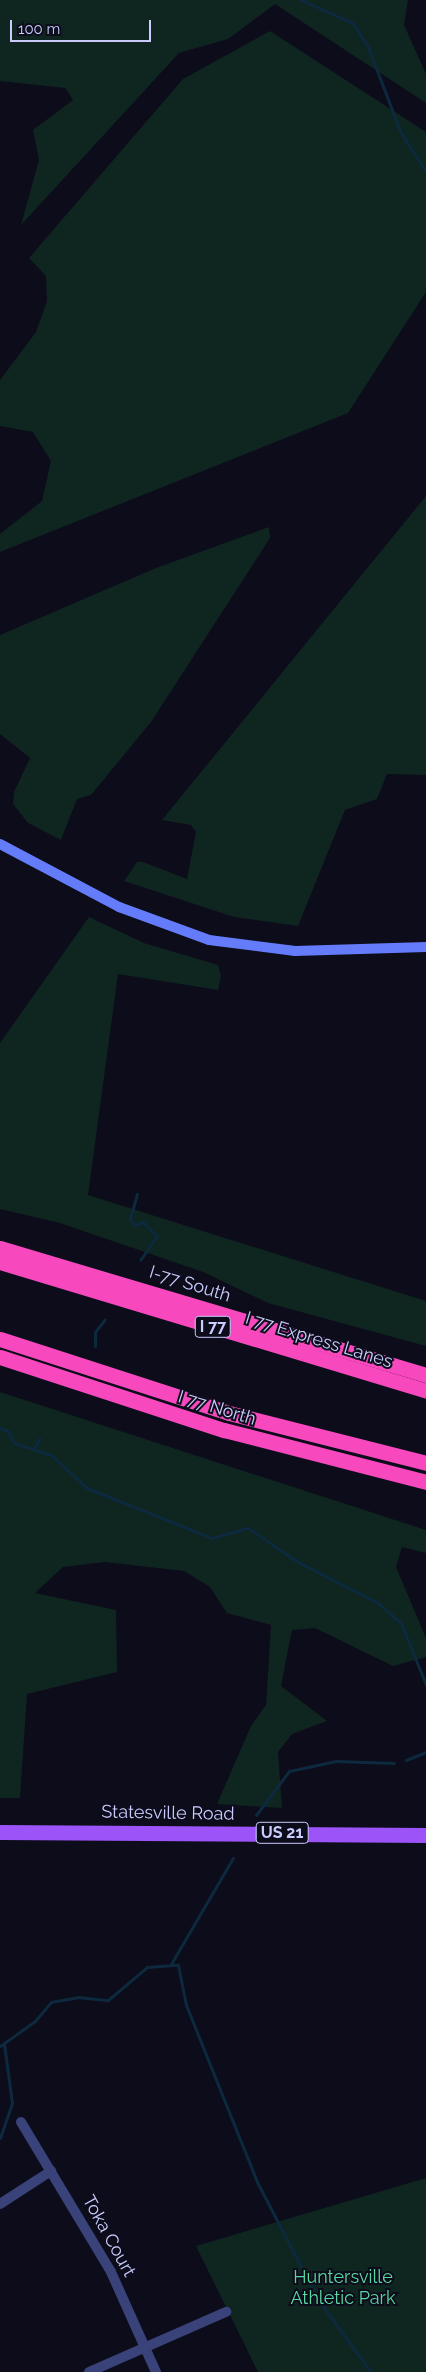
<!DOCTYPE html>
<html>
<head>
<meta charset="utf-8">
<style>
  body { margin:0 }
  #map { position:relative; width:426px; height:2372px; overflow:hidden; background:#0c0c1b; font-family:Raleway,sans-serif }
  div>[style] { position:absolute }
  .green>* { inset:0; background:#0f2520 }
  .stream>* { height:3px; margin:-1.5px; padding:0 1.5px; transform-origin:1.5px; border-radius:1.5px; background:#0d293e }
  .street>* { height:10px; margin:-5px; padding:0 5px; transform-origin:5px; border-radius:5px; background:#394279 }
  .secondary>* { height:10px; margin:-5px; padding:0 5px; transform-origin:5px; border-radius:5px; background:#647cf9 }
  .primary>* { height:15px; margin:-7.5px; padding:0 7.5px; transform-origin:7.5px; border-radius:7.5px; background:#9c54f8 }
  .highway>* { height:15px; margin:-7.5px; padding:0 7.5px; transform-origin:7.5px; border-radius:7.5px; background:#f749bd }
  span { translate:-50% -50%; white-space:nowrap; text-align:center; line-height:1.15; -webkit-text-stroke:4px #0c0c1b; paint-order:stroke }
  .shield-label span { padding:1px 4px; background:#0c0c1b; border:1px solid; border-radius:4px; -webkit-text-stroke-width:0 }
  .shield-label { font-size:16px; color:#c9ccfd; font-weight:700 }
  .street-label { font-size:18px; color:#c9ccfd }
  .park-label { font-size:18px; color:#59d8a1 }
  .scale { position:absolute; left:10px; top:20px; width:141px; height:22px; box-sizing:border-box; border:2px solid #c9ccfd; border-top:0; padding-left:6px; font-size:15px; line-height:18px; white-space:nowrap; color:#c9ccfd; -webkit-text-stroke:4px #0c0c1b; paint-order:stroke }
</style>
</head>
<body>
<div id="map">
  <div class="green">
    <div style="clip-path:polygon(0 0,408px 0,404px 25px,426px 74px,426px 103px,275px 4px,228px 39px,179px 53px,21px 225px,39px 160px,33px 130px,73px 100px,65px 88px,0 81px)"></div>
    <div style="clip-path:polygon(270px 31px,426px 132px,426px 292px,348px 413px,0 552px,0 534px,42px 501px,51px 461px,33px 432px,0 426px,0 380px,36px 332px,47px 301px,46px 276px,29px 258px,183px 79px)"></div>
    <div style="clip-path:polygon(426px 496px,426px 775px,387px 774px,377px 799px,345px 810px,298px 926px,234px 917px,124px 881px,137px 862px,143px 862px,187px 879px,196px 832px,191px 825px,162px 820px)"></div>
    <div style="clip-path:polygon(269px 527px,270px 538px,151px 722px,91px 795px,77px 799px,61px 840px,28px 823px,13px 804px,14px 792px,30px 758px,0 734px,0 635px,156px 568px)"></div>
    <div style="clip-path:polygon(89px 917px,144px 943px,218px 965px,221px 976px,218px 990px,118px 974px,88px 1195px,426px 1301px,426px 1346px,268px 1303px,203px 1272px,60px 1223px,0 1209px,0 1043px)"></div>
    <div style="clip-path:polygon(0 1392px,426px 1530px,426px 1553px,402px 1547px,396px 1567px,426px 1638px,426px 1657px,393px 1666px,315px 1628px,292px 1630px,281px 1686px,327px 1721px,292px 1734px,278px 1752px,282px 1808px,217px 1804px,251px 1726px,266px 1705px,271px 1625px,227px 1613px,210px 1587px,184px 1571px,105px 1562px,63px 1567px,35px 1593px,116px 1610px,117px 1672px,27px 1694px,20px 1798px,0 1798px)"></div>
    <div style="clip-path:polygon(426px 2178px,426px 2372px,258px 2372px,196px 2246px)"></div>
  </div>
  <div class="stream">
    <div style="left:301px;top:0;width:57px;rotate:23.9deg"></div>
    <div style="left:353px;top:23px;width:28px;rotate:58deg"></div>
    <div style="left:368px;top:47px;width:90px;rotate:69.1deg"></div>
    <div style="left:400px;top:131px;width:49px;rotate:57.6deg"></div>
    <div style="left:137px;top:1194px;width:26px;rotate:106deg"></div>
    <div style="left:130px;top:1219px;width:7px;rotate:56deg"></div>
    <div style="left:134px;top:1225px;width:9px;rotate:-18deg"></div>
    <div style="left:143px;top:1222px;width:20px;rotate:45deg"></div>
    <div style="left:157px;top:1236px;width:29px;rotate:125deg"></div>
    <div style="left:95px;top:1346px;width:14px;rotate:-90deg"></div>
    <div style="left:95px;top:1332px;width:16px;rotate:-52deg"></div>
    <div style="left:0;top:1428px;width:9px;rotate:21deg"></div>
    <div style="left:8px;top:1431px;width:13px;rotate:63deg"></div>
    <div style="left:14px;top:1443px;width:39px;rotate:18deg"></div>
    <div style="left:51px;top:1455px;width:49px;rotate:42.5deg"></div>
    <div style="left:87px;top:1488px;width:135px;rotate:21.8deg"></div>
    <div style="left:212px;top:1538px;width:37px;rotate:-16deg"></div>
    <div style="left:248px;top:1528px;width:60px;rotate:34.2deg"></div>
    <div style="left:298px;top:1562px;width:90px;rotate:27.1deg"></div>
    <div style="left:378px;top:1603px;width:30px;rotate:41deg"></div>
    <div style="left:401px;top:1623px;width:67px;rotate:68deg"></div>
    <div style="left:35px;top:1447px;width:10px;rotate:-61deg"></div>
    <div style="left:406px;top:1760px;width:22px;rotate:-22deg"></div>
    <div style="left:256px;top:1815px;width:55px;rotate:-53.1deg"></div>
    <div style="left:289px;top:1771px;width:48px;rotate:-12deg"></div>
    <div style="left:336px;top:1761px;width:58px;rotate:2deg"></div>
    <div style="left:171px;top:1964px;width:123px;rotate:-59.7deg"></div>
    <div style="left:0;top:2046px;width:43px;rotate:-35.5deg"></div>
    <div style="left:35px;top:2021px;width:25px;rotate:-50deg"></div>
    <div style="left:51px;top:2002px;width:27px;rotate:-10deg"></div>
    <div style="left:78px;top:1997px;width:30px;rotate:6deg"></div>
    <div style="left:108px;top:2000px;width:51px;rotate:-40.2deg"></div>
    <div style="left:147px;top:1967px;width:31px;rotate:-4deg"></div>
    <div style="left:178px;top:1965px;width:41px;rotate:78.7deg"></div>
    <div style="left:186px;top:2005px;width:191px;rotate:68.1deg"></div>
    <div style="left:257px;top:2182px;width:134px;rotate:62.5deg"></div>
    <div style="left:319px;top:2301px;width:88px;rotate:53.8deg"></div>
    <div style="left:0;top:2138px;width:37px;rotate:-71deg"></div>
    <div style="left:12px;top:2103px;width:60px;rotate:-97.7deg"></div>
  </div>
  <div class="street">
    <div style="left:21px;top:2122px;width:175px;rotate:59deg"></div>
    <div style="left:111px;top:2272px;width:110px;rotate:65.8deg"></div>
    <div style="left:0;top:2204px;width:61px;rotate:-32.9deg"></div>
    <div style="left:89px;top:2372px;width:150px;rotate:-23.7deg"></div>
  </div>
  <div class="secondary">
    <div style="left:0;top:844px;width:135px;rotate:27.9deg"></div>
    <div style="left:119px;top:907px;width:96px;rotate:20.1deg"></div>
    <div style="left:209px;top:940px;width:87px;rotate:7.3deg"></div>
    <div style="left:295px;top:951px;width:131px;rotate:-1.7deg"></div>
  </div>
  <div class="primary">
    <div style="left:0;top:1832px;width:426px;rotate:0.4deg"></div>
  </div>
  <div class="highway">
    <div style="left:0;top:1248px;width:445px;rotate:16.6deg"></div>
    <div style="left:0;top:1262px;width:445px;rotate:16.8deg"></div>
    <div style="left:0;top:1339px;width:241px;rotate:17.9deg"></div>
    <div style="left:229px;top:1413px;width:203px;rotate:14.2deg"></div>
    <div style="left:0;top:1357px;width:236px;rotate:18.1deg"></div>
    <div style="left:224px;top:1430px;width:209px;rotate:14.4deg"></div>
  </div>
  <div class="shield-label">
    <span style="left:213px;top:1327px">I 77</span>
    <span style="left:282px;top:1833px">US 21</span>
  </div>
  <div class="street-label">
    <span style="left:190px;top:1284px;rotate:17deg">I-77 South</span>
    <span style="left:319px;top:1340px;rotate:17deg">I 77 Express Lanes</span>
    <span style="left:217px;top:1408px;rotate:17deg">I 77 North</span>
    <span style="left:168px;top:1813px;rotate:1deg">Statesville Road</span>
    <span style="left:109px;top:2236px;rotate:61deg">Toka Court</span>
  </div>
  <div class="park-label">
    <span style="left:343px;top:2288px">Huntersville<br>Athletic Park</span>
  </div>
  <div class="scale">100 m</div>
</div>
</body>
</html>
